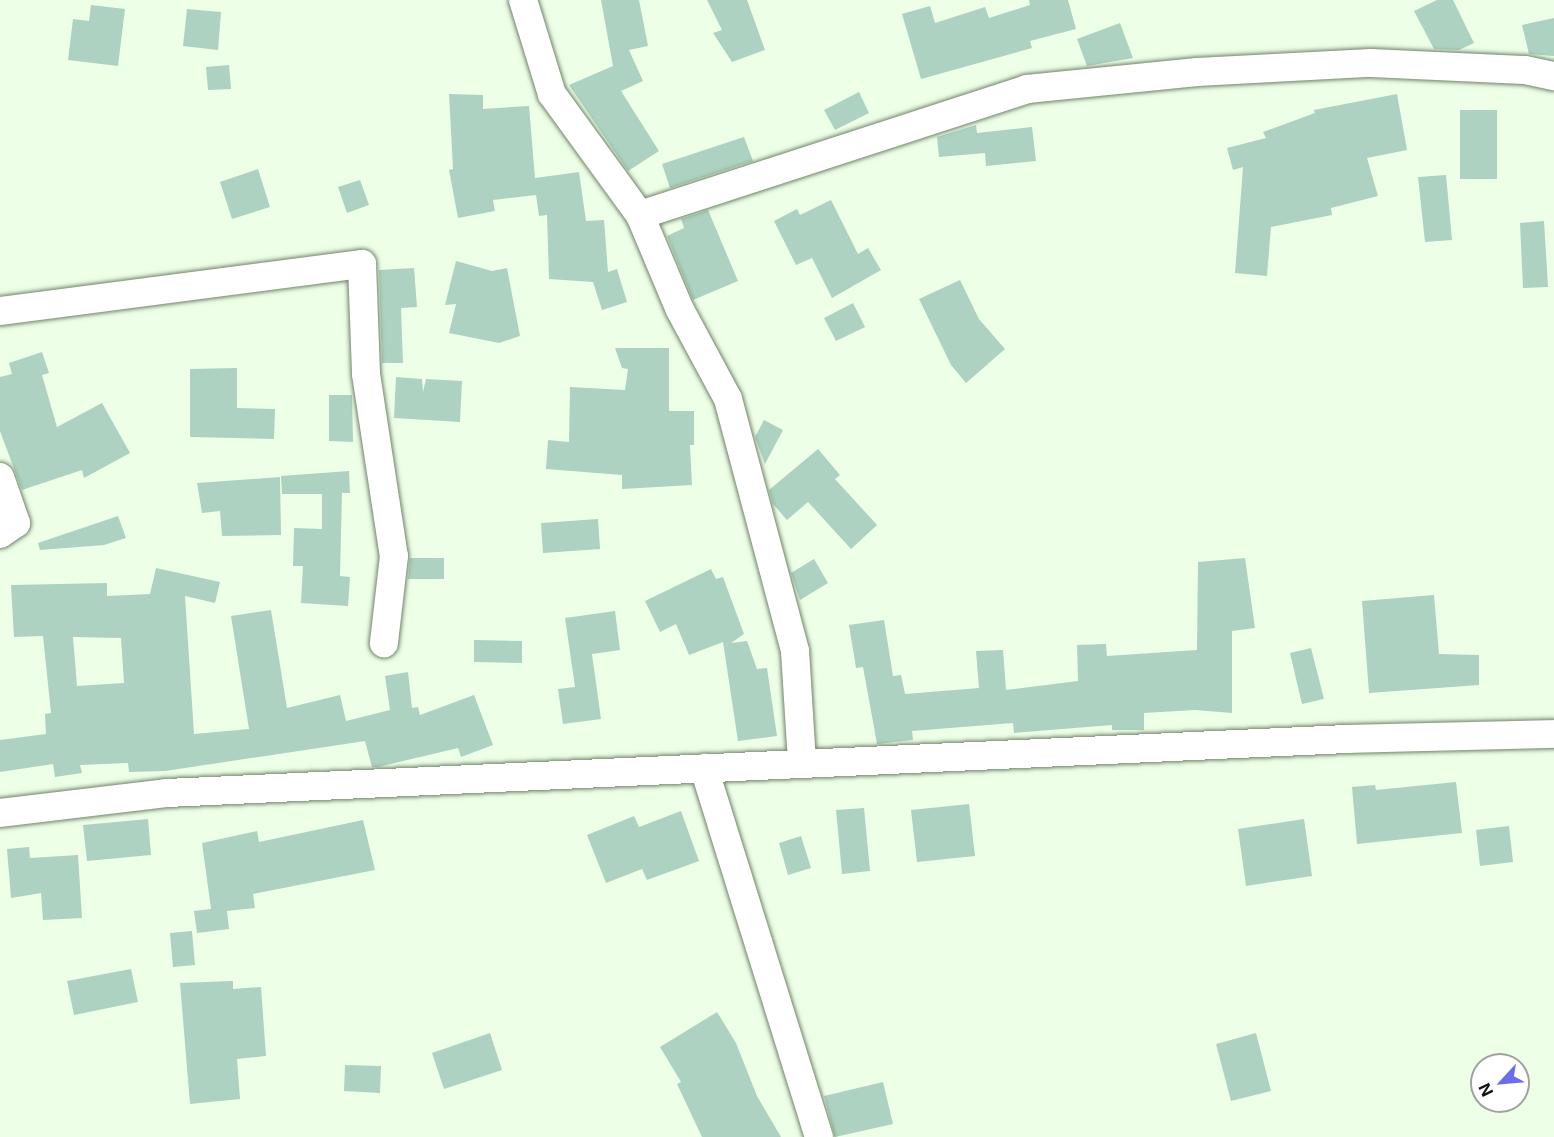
<!DOCTYPE html>
<html>
<head>
<meta charset="utf-8">
<style>
  body { margin:0 }
  #map { position:relative; width:1554px; height:1137px; overflow:hidden; background:#edffe7; font-family:Inter,sans-serif }
  div>[style] { position:absolute }
  .building>* { inset:0; background:#add2c1 }
  .roads { filter:drop-shadow(0 0 2px #71846a) drop-shadow(0 0 2px #71846a) }
  .minor>* { height:28px; margin:-14px; padding:0 14px; transform-origin:14px; border-radius:14px; background:#fff }
  span { translate:-50% -50%; white-space:nowrap; text-align:center; line-height:1.15; -webkit-text-stroke:6px #fff; paint-order:stroke }
  .north { position:absolute; left:1470px; top:1053px; width:60px; height:60px; box-sizing:border-box; background:#fff; border:2px solid #9fa29e; border-radius:50%; rotate:244deg; font-size:16px; font-weight:700; line-height:24px; text-align:center; color:#0f160c }
  .north::after { content:''; display:block; margin:auto; width:21px; height:27px; background:#6c6ee8; clip-path:polygon(50% 0,100% 100%,50% 72%,0 100%) }
</style>
</head>
<body>
<div id="map">
  <div class="building">
    <div style="clip-path:polygon(601px 0,639px 0,648px 46px,629px 50px,643px 81px,621px 91px,659px 151px,628px 171px,569px 85px,613px 66px)"></div>
    <div style="clip-path:polygon(707px 0,747px 0,765px 50px,732px 62px,713px 33px,722px 30px)"></div>
    <div style="clip-path:polygon(1029px 0,1068px 0,1076px 29px,1030px 41px,1032px 48px,921px 79px,902px 14px,930px 6px,935px 23px,985px 7px,989px 18px,1030px 5px)"></div>
    <div style="clip-path:polygon(1437px 0,1453px 0,1474px 43px,1459px 50px,1434px 49px,1414px 11px)"></div>
    <div style="clip-path:polygon(91px 5px,125px 9px,118px 66px,68px 60px,73px 19px,89px 21px)"></div>
    <div style="clip-path:polygon(187px 9px,221px 12px,218px 50px,183px 46px)"></div>
    <div style="clip-path:polygon(1554px 18px,1554px 56px,1529px 54px,1522px 25px)"></div>
    <div style="clip-path:polygon(1120px 23px,1133px 58px,1087px 66px,1077px 39px)"></div>
    <div style="clip-path:polygon(229px 65px,231px 89px,208px 90px,206px 67px)"></div>
    <div style="clip-path:polygon(859px 92px,869px 113px,835px 130px,824px 110px)"></div>
    <div style="clip-path:polygon(449px 94px,483px 95px,483px 109px,529px 106px,535px 178px,579px 172px,586px 221px,604px 220px,608px 272px,617px 269px,627px 302px,602px 310px,593px 282px,549px 279px,547px 215px,539px 216px,536px 195px,493px 200px,495px 211px,458px 218px,449px 170px,453px 169px)"></div>
    <div style="clip-path:polygon(1397px 94px,1407px 150px,1367px 158px,1378px 196px,1331px 208px,1332px 215px,1271px 227px,1267px 276px,1235px 273px,1243px 167px,1233px 170px,1227px 148px,1266px 138px,1263px 132px,1315px 113px,1314px 110px)"></div>
    <div style="clip-path:polygon(1460px 110px,1497px 110px,1497px 179px,1460px 179px)"></div>
    <div style="clip-path:polygon(976px 125px,977px 133px,1032px 127px,1036px 161px,986px 166px,985px 153px,939px 157px,937px 137px)"></div>
    <div style="clip-path:polygon(744px 137px,753px 161px,670px 188px,662px 164px)"></div>
    <div style="clip-path:polygon(258px 169px,270px 207px,232px 219px,220px 182px)"></div>
    <div style="clip-path:polygon(1446px 175px,1452px 240px,1425px 242px,1418px 177px)"></div>
    <div style="clip-path:polygon(360px 180px,369px 205px,347px 213px,338px 187px)"></div>
    <div style="clip-path:polygon(831px 200px,858px 254px,868px 248px,881px 270px,832px 298px,812px 258px,796px 265px,774px 221px,797px 209px,800px 215px)"></div>
    <div style="clip-path:polygon(708px 210px,738px 281px,693px 300px,667px 236px,684px 228px,681px 219px)"></div>
    <div style="clip-path:polygon(1544px 221px,1548px 287px,1523px 288px,1520px 223px)"></div>
    <div style="clip-path:polygon(456px 261px,492px 271px,507px 268px,520px 336px,499px 343px,449px 333px,456px 304px,445px 305px)"></div>
    <div style="clip-path:polygon(414px 268px,417px 307px,401px 308px,403px 363px,382px 363px,379px 270px)"></div>
    <div style="clip-path:polygon(960px 280px,979px 319px,1005px 349px,966px 383px,951px 365px,919px 299px)"></div>
    <div style="clip-path:polygon(853px 303px,865px 327px,836px 341px,824px 318px)"></div>
    <div style="clip-path:polygon(615px 348px,669px 348px,669px 411px,694px 411px,694px 445px,690px 445px,692px 485px,622px 489px,622px 475px,546px 469px,548px 440px,569px 442px,570px 387px,625px 390px,628px 369px,622px 368px)"></div>
    <div style="clip-path:polygon(42px 352px,49px 373px,42px 375px,57px 427px,102px 403px,130px 453px,84px 478px,82px 470px,22px 490px,0 431px,0 377px,12px 374px,9px 363px)"></div>
    <div style="clip-path:polygon(237px 368px,237px 408px,275px 409px,274px 439px,190px 437px,190px 369px)"></div>
    <div style="clip-path:polygon(396px 377px,422px 379px,423px 392px,426px 379px,462px 381px,460px 422px,394px 418px)"></div>
    <div style="clip-path:polygon(329px 395px,352px 395px,353px 442px,329px 441px)"></div>
    <div style="clip-path:polygon(764px 420px,783px 430px,765px 464px,755px 437px)"></div>
    <div style="clip-path:polygon(818px 449px,840px 475px,835px 479px,877px 525px,851px 549px,808px 502px,787px 520px,773px 504px,769px 490px)"></div>
    <div style="clip-path:polygon(349px 471px,350px 493px,342px 493px,340px 576px,350px 577px,348px 606px,301px 603px,303px 566px,293px 566px,294px 528px,322px 529px,322px 494px,282px 494px,281px 476px)"></div>
    <div style="clip-path:polygon(280px 477px,281px 535px,222px 536px,220px 511px,202px 513px,197px 483px)"></div>
    <div style="clip-path:polygon(118px 516px,126px 538px,104px 545px,40px 550px,38px 543px)"></div>
    <div style="clip-path:polygon(598px 519px,600px 549px,543px 553px,541px 523px)"></div>
    <div style="clip-path:polygon(410px 558px,444px 558px,444px 579px,408px 579px)"></div>
    <div style="clip-path:polygon(1245px 558px,1255px 628px,1232px 631px,1232px 713px,1195px 710px,1144px 713px,1144px 730px,1112px 730px,1112px 725px,1014px 733px,1013px 723px,912px 731px,913px 740px,877px 744px,863px 667px,856px 668px,849px 625px,884px 620px,893px 676px,901px 675px,905px 694px,979px 688px,976px 651px,1003px 650px,1006px 690px,1078px 681px,1077px 645px,1106px 644px,1107px 656px,1197px 650px,1198px 562px)"></div>
    <div style="clip-path:polygon(814px 559px,828px 583px,800px 600px,791px 573px)"></div>
    <div style="clip-path:polygon(evenodd,156px 568px,220px 582px,215px 603px,185px 596px,194px 734px,249px 729px,231px 616px,271px 610px,287px 708px,340px 695px,346px 721px,390px 710px,385px 676px,408px 672px,412px 708px,418px 707px,420px 715px,474px 695px,493px 745px,461px 757px,458px 748px,378px 767px,372px 767px,365px 741px,165px 771px,129px 772px,128px 763px,80px 765px,82px 773px,55px 777px,53px 764px,0 772px,0 740px,46px 734px,45px 714px,51px 713px,43px 636px,14px 637px,11px 585px,107px 583px,107px 596px,150px 594px,156px 568px,73px 637px,121px 638px,124px 683px,77px 686px,73px 637px)"></div>
    <div style="clip-path:polygon(711px 569px,716px 579px,723px 577px,744px 634px,731px 643px,747px 641px,757px 669px,767px 668px,777px 736px,738px 741px,723px 642px,689px 655px,676px 624px,660px 632px,645px 601px)"></div>
    <div style="clip-path:polygon(1434px 595px,1439px 654px,1479px 655px,1479px 685px,1369px 693px,1362px 601px)"></div>
    <div style="clip-path:polygon(615px 611px,620px 650px,592px 654px,601px 719px,563px 724px,558px 689px,575px 687px,565px 618px)"></div>
    <div style="clip-path:polygon(474px 640px,522px 641px,522px 663px,474px 662px)"></div>
    <div style="clip-path:polygon(1311px 648px,1324px 699px,1302px 704px,1290px 653px)"></div>
    <div style="clip-path:polygon(1456px 782px,1462px 833px,1357px 844px,1352px 787px,1375px 785px,1376px 790px)"></div>
    <div style="clip-path:polygon(969px 804px,975px 856px,917px 862px,911px 810px)"></div>
    <div style="clip-path:polygon(864px 808px,870px 871px,842px 874px,836px 810px)"></div>
    <div style="clip-path:polygon(681px 811px,699px 861px,647px 880px,642px 869px,606px 883px,587px 835px,634px 816px,639px 827px)"></div>
    <div style="clip-path:polygon(148px 819px,151px 855px,87px 861px,83px 825px)"></div>
    <div style="clip-path:polygon(1304px 819px,1312px 876px,1246px 886px,1238px 829px)"></div>
    <div style="clip-path:polygon(363px 820px,375px 870px,253px 894px,255px 908px,227px 911px,229px 929px,197px 933px,194px 911px,211px 909px,202px 843px,257px 831px,259px 842px)"></div>
    <div style="clip-path:polygon(1509px 826px,1513px 862px,1480px 866px,1476px 830px)"></div>
    <div style="clip-path:polygon(801px 836px,811px 868px,788px 875px,779px 843px)"></div>
    <div style="clip-path:polygon(29px 847px,30px 858px,78px 855px,82px 918px,43px 920px,41px 893px,11px 898px,7px 849px)"></div>
    <div style="clip-path:polygon(192px 931px,195px 965px,173px 967px,170px 933px)"></div>
    <div style="clip-path:polygon(131px 969px,138px 1002px,74px 1015px,67px 981px)"></div>
    <div style="clip-path:polygon(233px 981px,233px 989px,261px 987px,266px 1056px,237px 1059px,240px 1099px,190px 1104px,180px 983px)"></div>
    <div style="clip-path:polygon(717px 1012px,736px 1043px,757px 1096px,781px 1137px,702px 1137px,677px 1084px,681px 1082px,660px 1047px)"></div>
    <div style="clip-path:polygon(490px 1033px,502px 1070px,444px 1089px,432px 1053px)"></div>
    <div style="clip-path:polygon(1256px 1033px,1271px 1091px,1231px 1101px,1216px 1044px)"></div>
    <div style="clip-path:polygon(345px 1065px,381px 1066px,380px 1093px,344px 1091px)"></div>
    <div style="clip-path:polygon(883px 1082px,893px 1124px,835px 1137px,824px 1096px)"></div>
  </div>
  <div class="roads">
    <div class="minor">
      <div style="left:523px;top:0;width:98px;rotate:72.9deg"></div>
      <div style="left:552px;top:94px;width:150px;rotate:54deg"></div>
      <div style="left:640px;top:215px;width:101px;rotate:67.2deg"></div>
      <div style="left:679px;top:308px;width:103px;rotate:61.7deg"></div>
      <div style="left:728px;top:399px;width:261px;rotate:75.1deg"></div>
      <div style="left:795px;top:651px;width:112px;rotate:86.4deg"></div>
      <div style="left:640px;top:215px;width:407px;rotate:-18deg"></div>
      <div style="left:1027px;top:89px;width:171px;rotate:-5.7deg"></div>
      <div style="left:1197px;top:72px;width:174px;rotate:-3deg"></div>
      <div style="left:1371px;top:63px;width:154px;rotate:2.6deg"></div>
      <div style="left:1525px;top:70px;width:30px;rotate:12deg"></div>
      <div style="left:0;top:311px;width:365px;rotate:-7.4deg"></div>
      <div style="left:362px;top:264px;width:110px;rotate:87.9deg"></div>
      <div style="left:366px;top:374px;width:184px;rotate:81.3deg"></div>
      <div style="left:394px;top:556px;width:88px;rotate:96.6deg"></div>
      <div style="left:0;top:477px;width:49px;rotate:70.8deg"></div>
      <div style="left:16px;top:523px;width:19px;rotate:145deg"></div>
      <div style="left:704px;top:768px;width:387px;rotate:72.7deg"></div>
      <div style="left:0;top:813px;width:168px;rotate:-6.8deg"></div>
      <div style="left:167px;top:793px;width:1182px;rotate:-2.62deg"></div>
      <div style="left:1348px;top:739px;width:206px;rotate:-1.4deg"></div>
    </div>
  </div>
  <div class="north">N</div>
</div>
</body>
</html>
